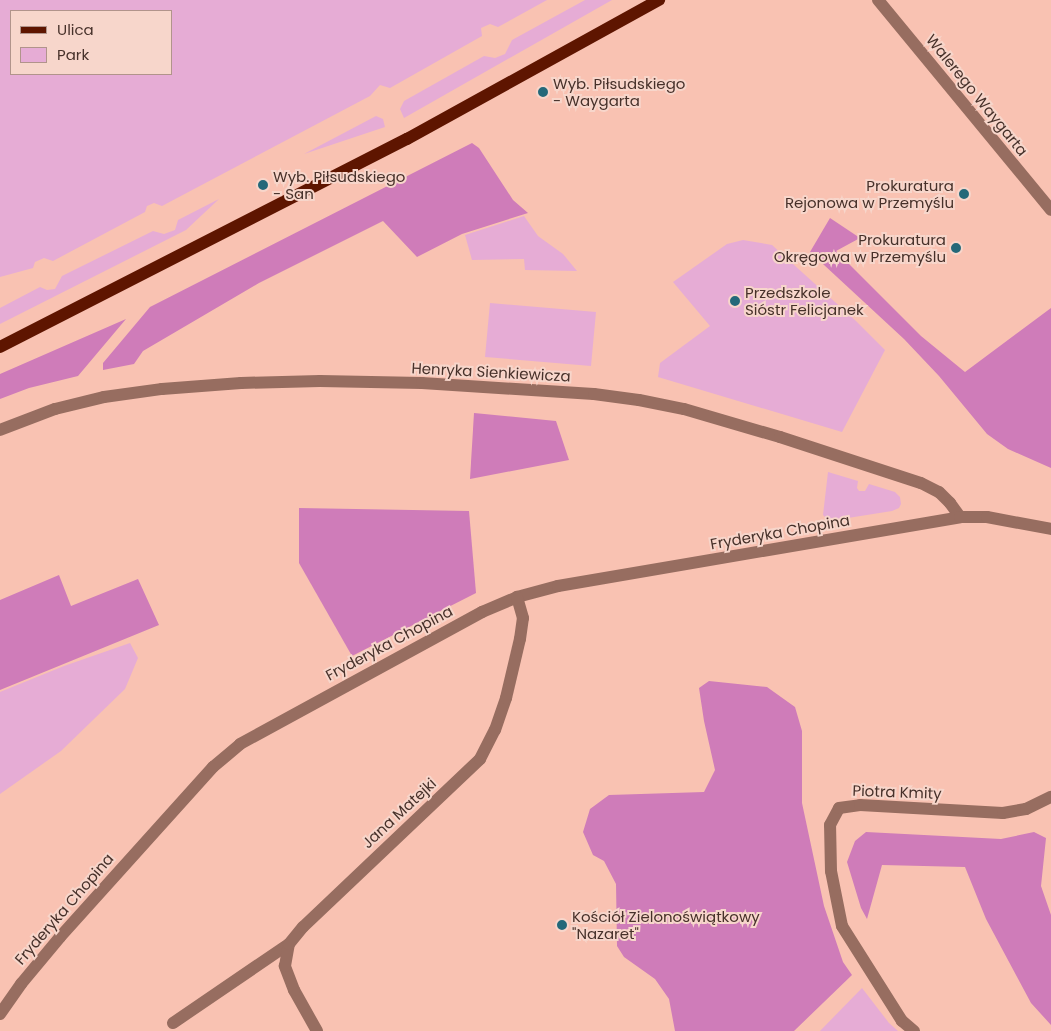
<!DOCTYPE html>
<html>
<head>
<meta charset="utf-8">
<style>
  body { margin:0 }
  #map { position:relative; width:1051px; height:1031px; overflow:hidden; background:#f9c2b2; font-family:Poppins,sans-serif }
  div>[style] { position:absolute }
  .green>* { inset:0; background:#e6acd5 }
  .forest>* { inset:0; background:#cf7cb9 }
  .minor>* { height:12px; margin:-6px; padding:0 6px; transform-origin:6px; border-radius:6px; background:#976d60 }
  .major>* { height:12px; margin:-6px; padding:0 6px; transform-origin:6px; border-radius:6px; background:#5e1500 }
  .dots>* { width:14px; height:14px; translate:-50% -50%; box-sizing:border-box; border:2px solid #f7d6cb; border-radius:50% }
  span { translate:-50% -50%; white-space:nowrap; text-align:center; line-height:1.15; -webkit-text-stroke:4px #f7d6cb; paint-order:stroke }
  .poi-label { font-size:15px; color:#47312a }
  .left { translate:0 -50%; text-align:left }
  .right { translate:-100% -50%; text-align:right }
  .street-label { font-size:15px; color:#47312a }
  .legend { position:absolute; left:10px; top:10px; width:162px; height:65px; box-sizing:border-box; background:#f7d6cb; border:1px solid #b1948b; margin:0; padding:6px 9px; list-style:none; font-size:15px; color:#47312a }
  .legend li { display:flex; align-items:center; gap:10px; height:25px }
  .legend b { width:25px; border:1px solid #b1948b }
</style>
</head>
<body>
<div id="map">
  <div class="green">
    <div style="clip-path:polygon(evenodd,0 0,547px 0,498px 27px,490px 24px,481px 28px,482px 36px,390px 88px,380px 85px,370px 96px,162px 206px,154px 203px,147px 206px,145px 212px,53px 261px,44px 258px,35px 262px,33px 268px,0 277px,0 0,11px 11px,171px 11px,171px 74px,11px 74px,11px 11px)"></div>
    <div style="clip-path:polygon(585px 0,612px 0,404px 118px,400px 109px,404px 101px,484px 56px,495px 58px,505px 54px,512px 40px)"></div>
    <div style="clip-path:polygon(376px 116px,383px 119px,385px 127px,304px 154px)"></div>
    <div style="clip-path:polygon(219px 199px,186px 230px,0 324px,0 308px,40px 287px,47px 290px,55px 289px,62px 276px,153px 231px,164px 234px,175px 230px,178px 220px)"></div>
    <div style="clip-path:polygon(524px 216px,538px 236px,563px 254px,577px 271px,525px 270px,524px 259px,472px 260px,465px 235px)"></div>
    <div style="clip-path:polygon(743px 240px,772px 245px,856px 321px,885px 350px,842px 432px,658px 377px,660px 363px,710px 326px,673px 282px,727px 244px)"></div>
    <div style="clip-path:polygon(490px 303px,596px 312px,591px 366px,485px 357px)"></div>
    <div style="clip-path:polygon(828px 472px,858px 481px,857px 488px,859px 491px,865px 491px,869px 484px,895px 492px,900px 497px,901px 504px,899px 508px,892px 511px,829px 521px,823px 515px)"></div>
    <div style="clip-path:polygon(130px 643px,138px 658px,125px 689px,61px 751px,0 794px,0 692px,64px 666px)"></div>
    <div style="clip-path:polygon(862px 988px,889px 1023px,898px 1031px,820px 1031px)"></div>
  </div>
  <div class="forest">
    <div style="clip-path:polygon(472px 143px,479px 148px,513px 200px,528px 213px,462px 234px,417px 257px,383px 221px,259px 283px,143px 351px,134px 364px,103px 370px,103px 363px,150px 307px)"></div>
    <div style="clip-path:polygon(830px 218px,860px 238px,836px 251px,921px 336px,965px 372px,1051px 308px,1051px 468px,1008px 449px,987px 434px,939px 376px,904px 339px,810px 252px)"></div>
    <div style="clip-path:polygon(126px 319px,78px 376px,29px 388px,0 399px,0 374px)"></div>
    <div style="clip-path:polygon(474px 413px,556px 421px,569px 460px,470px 479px)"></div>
    <div style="clip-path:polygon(299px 508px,469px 511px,476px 593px,352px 656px,299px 563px)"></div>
    <div style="clip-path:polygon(59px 575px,71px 606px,138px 579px,159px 625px,0 690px,0 600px)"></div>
    <div style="clip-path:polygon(709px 681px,767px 687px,795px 707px,802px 731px,802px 803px,824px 906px,843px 962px,852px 975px,794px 1031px,675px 1031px,669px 999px,655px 979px,624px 957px,617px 946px,616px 884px,604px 861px,593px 855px,583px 832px,590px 809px,609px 795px,704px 792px,715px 770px,704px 721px,699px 688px)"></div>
    <div style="clip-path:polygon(866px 832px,1001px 839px,1034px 832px,1046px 838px,1041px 886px,1051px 915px,1051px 1025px,1031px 1003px,986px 919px,965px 867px,882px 865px,867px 919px,861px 908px,847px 862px,855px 841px)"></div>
  </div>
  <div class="minor">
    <div style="left:878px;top:0;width:272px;rotate:50.5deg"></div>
    <div style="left:0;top:430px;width:59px;rotate:-20.9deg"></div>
    <div style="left:55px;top:409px;width:50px;rotate:-13.8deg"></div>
    <div style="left:104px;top:397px;width:59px;rotate:-7.9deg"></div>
    <div style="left:162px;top:389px;width:79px;rotate:-4.3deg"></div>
    <div style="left:241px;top:383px;width:79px;rotate:-1.5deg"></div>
    <div style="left:320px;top:381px;width:102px;rotate:1.1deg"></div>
    <div style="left:422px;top:383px;width:172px;rotate:3.7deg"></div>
    <div style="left:594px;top:394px;width:45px;rotate:7.6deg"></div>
    <div style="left:639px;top:400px;width:46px;rotate:11.3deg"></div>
    <div style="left:684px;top:409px;width:100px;rotate:16.3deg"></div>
    <div style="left:780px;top:437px;width:148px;rotate:18.1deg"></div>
    <div style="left:921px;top:483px;width:20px;rotate:27deg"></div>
    <div style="left:939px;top:492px;width:16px;rotate:45deg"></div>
    <div style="left:950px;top:503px;width:17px;rotate:54deg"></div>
    <div style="left:0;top:1014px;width:37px;rotate:-55deg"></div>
    <div style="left:21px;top:984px;width:61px;rotate:-50.3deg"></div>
    <div style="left:60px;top:937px;width:229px;rotate:-48deg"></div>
    <div style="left:213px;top:767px;width:35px;rotate:-40deg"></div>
    <div style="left:240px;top:744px;width:276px;rotate:-28.6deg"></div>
    <div style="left:482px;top:612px;width:38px;rotate:-23deg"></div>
    <div style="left:517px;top:597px;width:42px;rotate:-15deg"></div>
    <div style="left:558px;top:586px;width:408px;rotate:-9.7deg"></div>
    <div style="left:960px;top:517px;width:27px"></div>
    <div style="left:987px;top:517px;width:65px;rotate:10.6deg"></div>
    <div style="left:173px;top:1023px;width:140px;rotate:-34.3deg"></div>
    <div style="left:317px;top:1031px;width:47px;rotate:-119.3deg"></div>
    <div style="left:294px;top:990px;width:26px;rotate:-111deg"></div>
    <div style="left:285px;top:966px;width:22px;rotate:-80deg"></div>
    <div style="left:289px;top:944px;width:22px;rotate:-51deg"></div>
    <div style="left:303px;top:927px;width:244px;rotate:-43.5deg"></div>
    <div style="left:480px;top:759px;width:33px;rotate:-63deg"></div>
    <div style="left:495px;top:730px;width:34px;rotate:-71deg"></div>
    <div style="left:506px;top:698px;width:61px;rotate:-76.7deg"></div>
    <div style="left:520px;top:639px;width:21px;rotate:-82deg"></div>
    <div style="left:523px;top:618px;width:22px;rotate:-106deg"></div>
    <div style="left:914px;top:1031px;width:16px;rotate:-140deg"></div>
    <div style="left:902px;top:1021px;width:112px;rotate:-122.3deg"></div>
    <div style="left:842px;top:926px;width:56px;rotate:-101.3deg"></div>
    <div style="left:831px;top:871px;width:46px;rotate:-91.2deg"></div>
    <div style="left:830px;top:825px;width:19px;rotate:-62deg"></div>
    <div style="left:839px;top:808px;width:21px;rotate:-8deg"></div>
    <div style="left:860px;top:805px;width:143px;rotate:3.2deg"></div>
    <div style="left:1003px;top:813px;width:23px;rotate:-10deg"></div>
    <div style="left:1026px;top:809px;width:28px;rotate:-26deg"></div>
  </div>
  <div class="major">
    <div style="left:0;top:347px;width:457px;rotate:-27.1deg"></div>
    <div style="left:407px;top:139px;width:288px;rotate:-28.9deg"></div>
  </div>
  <div class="dots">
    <div style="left:543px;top:92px;background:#246879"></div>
    <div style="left:263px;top:185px;background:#246879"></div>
    <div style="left:964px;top:194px;background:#246879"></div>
    <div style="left:956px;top:248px;background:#246879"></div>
    <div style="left:735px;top:301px;background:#246879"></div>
    <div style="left:562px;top:925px;background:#246879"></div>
  </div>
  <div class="poi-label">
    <span class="left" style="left:553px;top:92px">Wyb. Piłsudskiego<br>- Waygarta</span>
    <span class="left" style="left:273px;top:185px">Wyb. Piłsudskiego<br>- San</span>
    <span class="right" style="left:954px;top:194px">Prokuratura<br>Rejonowa w Przemyślu</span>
    <span class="right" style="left:946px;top:248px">Prokuratura<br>Okręgowa w Przemyślu</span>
    <span class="left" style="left:745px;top:301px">Przedszkole<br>Sióstr Felicjanek</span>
    <span class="left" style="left:572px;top:925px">Kościół Zielonoświątkowy<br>"Nazaret"</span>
  </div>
  <div class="street-label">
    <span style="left:977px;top:95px;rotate:51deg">Walerego Waygarta</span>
    <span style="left:491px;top:372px;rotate:3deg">Henryka Sienkiewicza</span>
    <span style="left:780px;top:532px;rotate:-10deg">Fryderyka Chopina</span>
    <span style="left:389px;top:643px;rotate:-28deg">Fryderyka Chopina</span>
    <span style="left:897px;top:792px;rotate:2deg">Piotra Kmity</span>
    <span style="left:399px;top:813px;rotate:-43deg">Jana Matejki</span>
    <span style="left:64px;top:909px;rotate:-49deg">Fryderyka Chopina</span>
  </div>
  <ul class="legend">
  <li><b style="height:6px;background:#5e1500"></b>Ulica</li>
  <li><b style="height:14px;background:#e6acd5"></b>Park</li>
  </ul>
</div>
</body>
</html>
